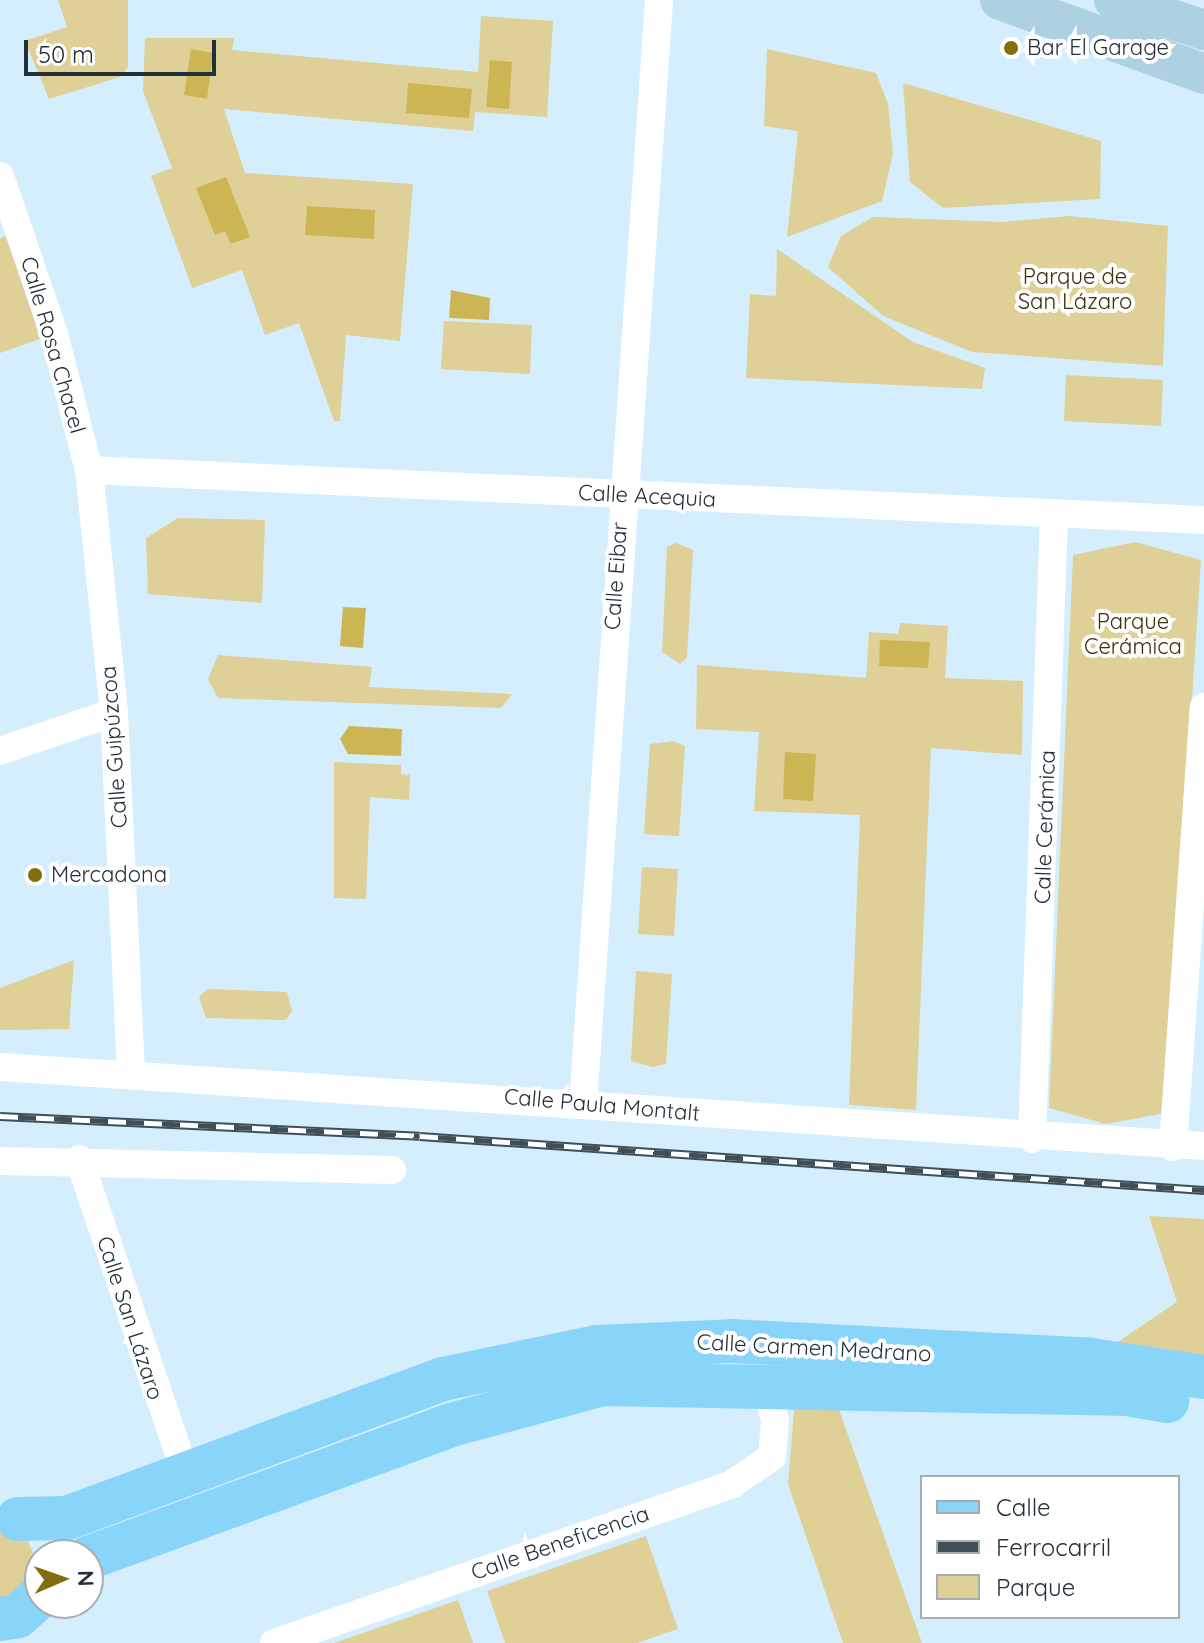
<!DOCTYPE html>
<html>
<head>
<meta charset="utf-8">
<style>
  body { margin:0 }
  #map { position:relative; width:1204px; height:1643px; overflow:hidden; background:#d4eefd; font-family:Quicksand,sans-serif }
  div>[style] { position:absolute }
  .green>* { inset:0; background:#ded097 }
  .water>* { inset:0; background:#ccb553 }
  .minor>* { height:28px; margin:-14px; padding:0 14px; transform-origin:14px; border-radius:14px; background:#fff }
  .secondary>* { height:40px; margin:-20px; padding:0 20px; transform-origin:20px; border-radius:20px; background:#aed1e1 }
  .primary>* { height:44px; margin:-22px; padding:0 22px; transform-origin:22px; border-radius:22px; background:#89d5fa }
  .rail>* { height:9px; margin-top:-4.5px; transform-origin:0; background:repeating-linear-gradient(90deg,#fff 0 18px,#3f4f57 0 36px); box-sizing:border-box; border-block:2px solid #3f4f57 }
  .dots>* { width:22px; height:22px; translate:-50% -50%; box-sizing:border-box; border:4px solid #fff; border-radius:50% }
  span { translate:-50% -50%; white-space:nowrap; text-align:center; line-height:1.15; -webkit-text-stroke:8px #fff; paint-order:stroke }
  .poi-label { font-size:22px; color:#233037 }
  .left { translate:0 -50%; text-align:left }
  .park-label { font-size:22px; color:#3a3105 }
  .street-label { font-size:22px; color:#233037 }
  .legend { position:absolute; left:920px; top:1475px; width:260px; height:144px; box-sizing:border-box; background:#fff; border:2px solid #a7acaf; margin:0; padding:10px 14px; list-style:none; font-size:24px; color:#233037 }
  .legend li { display:flex; align-items:center; gap:16px; height:40px }
  .legend b { width:40px; border:2px solid #a7acaf }
  .north { position:absolute; left:24px; top:1539px; width:80px; height:80px; box-sizing:border-box; background:#fff; border:2px solid #a7acaf; border-radius:50%; rotate:88deg; font-size:22px; font-weight:700; line-height:32px; text-align:center; color:#233037 }
  .north::after { content:''; display:block; margin:auto; width:28px; height:36px; background:#826e0c; clip-path:polygon(50% 0,100% 100%,50% 72%,0 100%) }
  .scale { position:absolute; left:24px; top:40px; width:192px; height:36px; box-sizing:border-box; border:4px solid #233037; border-top:0; padding-left:10px; font-size:24px; line-height:28px; white-space:nowrap; color:#233037; -webkit-text-stroke:6px #fff; paint-order:stroke }
</style>
</head>
<body>
<div id="map">
  <div class="green">
    <div style="clip-path:polygon(58px 0,128px 0,128px 67px,120px 77px,49px 99px,25px 41px,67px 27px)"></div>
    <div style="clip-path:polygon(481px 16px,553px 21px,547px 117px,475px 112px,473px 131px,224px 109px,245px 173px,413px 184px,400px 341px,346px 335px,340px 421px,334px 421px,299px 323px,265px 335px,242px 270px,192px 288px,151px 176px,172px 168px,143px 91px,145px 38px,234px 38px,232px 50px,478px 72px)"></div>
    <div style="clip-path:polygon(767px 49px,876px 73px,888px 104px,893px 153px,882px 201px,787px 237px,798px 131px,764px 126px)"></div>
    <div style="clip-path:polygon(903px 83px,1101px 141px,1100px 199px,943px 208px,910px 182px)"></div>
    <div style="clip-path:polygon(1069px 216px,1168px 226px,1163px 366px,972px 352px,883px 316px,828px 267px,841px 236px,873px 217px,1002px 222px)"></div>
    <div style="clip-path:polygon(19px 231px,54px 334px,0 353px,0 238px)"></div>
    <div style="clip-path:polygon(777px 249px,913px 342px,985px 368px,982px 389px,746px 378px,750px 294px,776px 296px)"></div>
    <div style="clip-path:polygon(444px 321px,532px 325px,530px 374px,441px 369px)"></div>
    <div style="clip-path:polygon(1066px 375px,1163px 380px,1161px 426px,1064px 421px)"></div>
    <div style="clip-path:polygon(178px 518px,265px 520px,262px 603px,148px 594px,146px 538px)"></div>
    <div style="clip-path:polygon(1135px 542px,1201px 560px,1165px 1113px,1106px 1124px,1049px 1108px,1073px 555px)"></div>
    <div style="clip-path:polygon(676px 543px,693px 550px,687px 658px,680px 664px,662px 652px,667px 547px)"></div>
    <div style="clip-path:polygon(900px 623px,948px 626px,945px 678px,1023px 681px,1022px 755px,931px 748px,916px 1110px,849px 1105px,860px 815px,754px 811px,759px 732px,696px 729px,697px 665px,866px 678px,869px 632px,898px 634px)"></div>
    <div style="clip-path:polygon(218px 655px,372px 667px,369px 687px,512px 694px,501px 708px,218px 698px,208px 679px)"></div>
    <div style="clip-path:polygon(673px 741px,685px 746px,679px 836px,644px 834px,650px 744px)"></div>
    <div style="clip-path:polygon(334px 762px,401px 765px,401px 774px,410px 775px,409px 800px,370px 797px,366px 899px,334px 898px)"></div>
    <div style="clip-path:polygon(642px 867px,678px 869px,674px 936px,638px 934px)"></div>
    <div style="clip-path:polygon(74px 960px,69px 1029px,0 1030px,0 988px)"></div>
    <div style="clip-path:polygon(636px 971px,672px 974px,666px 1064px,653px 1067px,631px 1061px)"></div>
    <div style="clip-path:polygon(208px 989px,287px 992px,292px 1011px,286px 1020px,206px 1018px,199px 997px)"></div>
    <div style="clip-path:polygon(1149px 1216px,1204px 1219px,1204px 1378px,1091px 1360px,1177px 1302px)"></div>
    <div style="clip-path:polygon(795px 1398px,837px 1404px,922px 1643px,843px 1643px,788px 1484px)"></div>
    <div style="clip-path:polygon(0 1526px,28px 1541px,38px 1566px,36px 1580px,0 1607px)"></div>
    <div style="clip-path:polygon(646px 1536px,678px 1629px,637px 1643px,505px 1643px,487px 1591px)"></div>
    <div style="clip-path:polygon(458px 1600px,473px 1643px,334px 1643px)"></div>
  </div>
  <div class="water">
    <div style="clip-path:polygon(191px 49px,213px 53px,207px 99px,184px 95px)"></div>
    <div style="clip-path:polygon(490px 60px,512px 62px,509px 109px,486px 107px)"></div>
    <div style="clip-path:polygon(408px 83px,472px 89px,469px 118px,406px 113px)"></div>
    <div style="clip-path:polygon(226px 177px,250px 237px,231px 244px,225px 231px,215px 235px,196px 188px)"></div>
    <div style="clip-path:polygon(307px 206px,375px 210px,374px 239px,305px 235px)"></div>
    <div style="clip-path:polygon(451px 290px,490px 298px,489px 320px,449px 318px)"></div>
    <div style="clip-path:polygon(343px 607px,366px 608px,363px 648px,340px 646px)"></div>
    <div style="clip-path:polygon(880px 640px,930px 642px,928px 668px,879px 666px)"></div>
    <div style="clip-path:polygon(349px 726px,402px 729px,401px 756px,348px 754px,340px 739px)"></div>
    <div style="clip-path:polygon(785px 752px,816px 754px,813px 801px,783px 799px)"></div>
  </div>
  <div class="minor">
    <div style="left:0;top:176px;width:167px;rotate:71.1deg"></div>
    <div style="left:54px;top:334px;width:140px;rotate:75.6deg"></div>
    <div style="left:89px;top:470px;width:243px;rotate:84.1deg"></div>
    <div style="left:114px;top:712px;width:361px;rotate:87.3deg"></div>
    <div style="left:89px;top:470px;width:1116px;rotate:2.57deg"></div>
    <div style="left:0;top:751px;width:120px;rotate:-18.9deg"></div>
    <div style="left:0;top:1067px;width:1207px;rotate:3.75deg"></div>
    <div style="left:583px;top:1104px;width:1107px;rotate:-86.06deg"></div>
    <div style="left:1032px;top:1139px;width:625px;rotate:-87.98deg"></div>
    <div style="left:1173px;top:1147px;width:441px;rotate:-86deg"></div>
    <div style="left:79px;top:1159px;width:334px;rotate:71.3deg"></div>
    <div style="left:0;top:1161px;width:392px;rotate:1.3deg"></div>
    <div style="left:274px;top:1643px;width:485px;rotate:-19.1deg"></div>
    <div style="left:732px;top:1484px;width:48px;rotate:-34deg"></div>
    <div style="left:772px;top:1457px;width:36px;rotate:-85deg"></div>
    <div style="left:775px;top:1421px;width:38px;rotate:-104deg"></div>
  </div>
  <div class="secondary">
    <div style="left:1000px;top:0;width:217px;rotate:19.9deg"></div>
    <div style="left:1114px;top:0;width:95px;rotate:18.4deg"></div>
  </div>
  <div class="primary">
    <div style="left:18px;top:1519px;width:49px;rotate:-1.2deg"></div>
    <div style="left:67px;top:1518px;width:401px;rotate:-20.3deg"></div>
    <div style="left:443px;top:1379px;width:157px;rotate:-11.7deg"></div>
    <div style="left:597px;top:1347px;width:135px;rotate:-2.5deg"></div>
    <div style="left:732px;top:1341px;width:360px;rotate:3deg"></div>
    <div style="left:1091px;top:1360px;width:114px;rotate:8.6deg"></div>
    <div style="left:88px;top:1558px;width:387px;rotate:-20.1deg"></div>
    <div style="left:451px;top:1425px;width:157px;rotate:-15.1deg"></div>
    <div style="left:603px;top:1384px;width:524px;rotate:1.09deg"></div>
    <div style="left:1127px;top:1394px;width:41px;rotate:9.9deg"></div>
    <div style="left:0;top:1619px;width:18px;rotate:-9deg"></div>
    <div style="left:18px;top:1616px;width:30px;rotate:-42deg"></div>
  </div>
  <div class="rail">
    <div style="left:0;top:1116px;width:420px;rotate:2.7deg"></div>
    <div style="left:420px;top:1136px;width:786px;rotate:3.94deg"></div>
  </div>
  <div class="dots">
    <div style="left:1011px;top:48px;background:#826e0c"></div>
    <div style="left:35px;top:875px;background:#826e0c"></div>
  </div>
  <div class="poi-label">
    <span class="left" style="left:1027px;top:48px">Bar El Garage</span>
    <span class="left" style="left:51px;top:875px">Mercadona</span>
  </div>
  <div class="park-label">
    <span style="left:1075px;top:289px">Parque de<br>San Lázaro</span>
    <span style="left:1133px;top:634px">Parque<br>Cerámica</span>
  </div>
  <div class="street-label">
    <span style="left:53px;top:345px;rotate:74deg">Calle Rosa Chacel</span>
    <span style="left:647px;top:496px;rotate:3deg">Calle Acequia</span>
    <span style="left:616px;top:576px;rotate:-86deg">Calle Eibar</span>
    <span style="left:114px;top:747px;rotate:-94deg">Calle Guipúzcoa</span>
    <span style="left:1045px;top:827px;rotate:-88deg">Calle Cerámica</span>
    <span style="left:602px;top:1105px;rotate:5deg">Calle Paula Montalt</span>
    <span style="left:130px;top:1318px;rotate:72deg">Calle San Lázaro</span>
    <span style="left:814px;top:1348px;rotate:3deg">Calle Carmen Medrano</span>
    <span style="left:560px;top:1543px;rotate:-19deg">Calle Beneficencia</span>
  </div>
  <ul class="legend">
  <li><b style="height:10px;background:#89d5fa"></b>Calle</li>
  <li><b style="height:10px;background:#3f4f57"></b>Ferrocarril</li>
  <li><b style="height:22px;background:#ded097"></b>Parque</li>
  </ul>
  <div class="north">N</div>
  <div class="scale">50 m</div>
</div>
</body>
</html>
